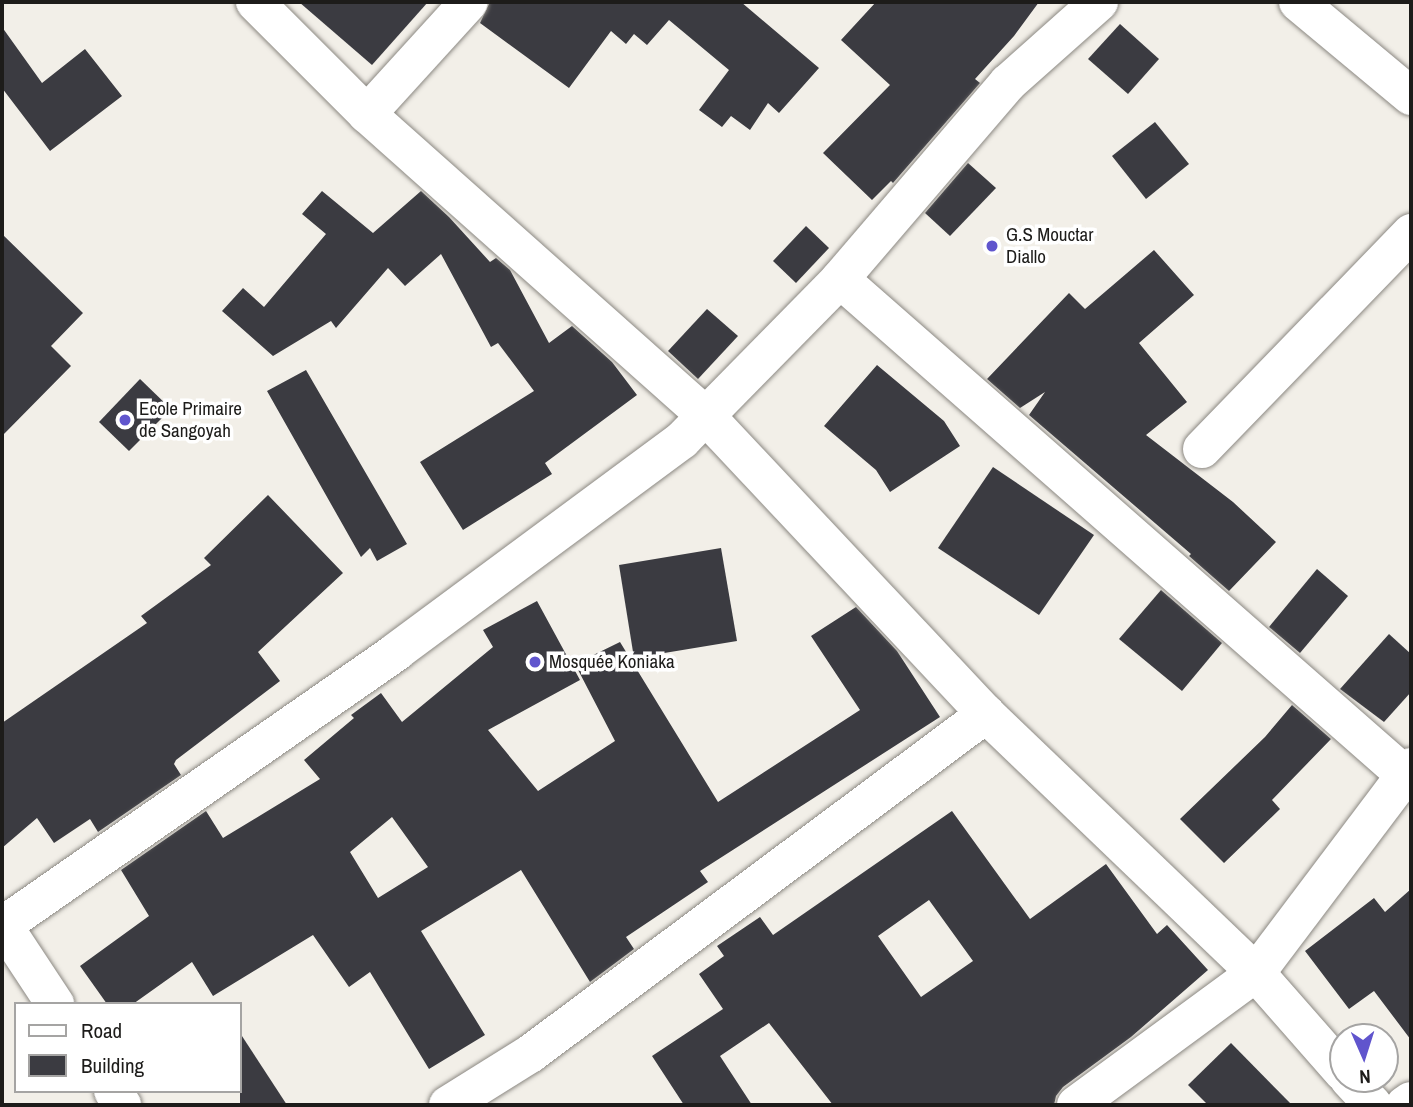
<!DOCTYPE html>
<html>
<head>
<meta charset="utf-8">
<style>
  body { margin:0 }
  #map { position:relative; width:1413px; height:1107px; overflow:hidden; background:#f2efe8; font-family:"Archivo Narrow",sans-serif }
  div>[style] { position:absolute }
  .building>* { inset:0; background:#3b3b41 }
  .roads { filter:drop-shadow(0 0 2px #8b8882) drop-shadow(0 0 2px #8b8882) }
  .minor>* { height:38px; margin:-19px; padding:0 19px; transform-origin:19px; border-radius:19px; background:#fff }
  .dots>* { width:19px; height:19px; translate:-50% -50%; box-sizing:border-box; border:4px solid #fff; border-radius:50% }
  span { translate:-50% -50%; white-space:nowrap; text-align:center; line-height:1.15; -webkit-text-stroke:7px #fff; paint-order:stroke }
  .poi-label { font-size:19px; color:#1d1c1a }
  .left { translate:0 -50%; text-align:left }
  .frame { position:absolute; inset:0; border:4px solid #1d1c1a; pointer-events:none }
  .legend { position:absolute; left:14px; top:1002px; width:228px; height:91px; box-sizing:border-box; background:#fff; border:2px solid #a5a4a3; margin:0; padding:9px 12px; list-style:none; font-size:21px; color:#1d1c1a }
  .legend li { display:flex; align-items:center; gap:14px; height:35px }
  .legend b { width:35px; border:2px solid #a5a4a3 }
  .north { position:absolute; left:1329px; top:1023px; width:70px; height:70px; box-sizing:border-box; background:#fff; border:2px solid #a5a4a3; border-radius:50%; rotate:177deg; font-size:19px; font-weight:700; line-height:28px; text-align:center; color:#1d1c1a }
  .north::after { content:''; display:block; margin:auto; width:24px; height:32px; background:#6055cd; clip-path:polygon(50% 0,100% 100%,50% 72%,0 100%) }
</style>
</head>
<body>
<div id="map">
  <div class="building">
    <div style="clip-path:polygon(299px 2px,428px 2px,372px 65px)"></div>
    <div style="clip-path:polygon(490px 2px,741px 2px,819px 68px,779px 113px,768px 103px,750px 130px,731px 116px,722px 127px,699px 110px,729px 70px,669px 20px,647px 45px,634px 34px,626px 44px,611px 31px,569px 88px,480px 23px)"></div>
    <div style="clip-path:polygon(876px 2px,1039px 2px,1014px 36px,975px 79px,980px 83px,893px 183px,891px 181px,872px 200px,823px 153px,890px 85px,841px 40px)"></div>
    <div style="clip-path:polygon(1120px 24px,1159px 59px,1128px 94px,1088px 59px)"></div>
    <div style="clip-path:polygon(2px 27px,42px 83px,85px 49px,122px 96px,50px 151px,2px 88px)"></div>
    <div style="clip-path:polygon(1155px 122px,1189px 164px,1146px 199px,1112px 156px)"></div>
    <div style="clip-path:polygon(968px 163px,996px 188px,950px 236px,925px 213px)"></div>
    <div style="clip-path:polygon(322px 191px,373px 233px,421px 191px,449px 217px,490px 262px,496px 258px,510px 270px,549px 343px,572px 326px,612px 362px,637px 395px,545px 463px,552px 474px,463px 530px,420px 462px,534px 391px,498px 343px,491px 347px,441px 254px,405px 286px,388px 268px,336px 328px,331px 321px,273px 356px,222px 311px,243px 288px,264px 307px,326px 234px,302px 214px)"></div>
    <div style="clip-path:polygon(806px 226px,829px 248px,796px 283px,773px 261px)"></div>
    <div style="clip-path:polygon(2px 234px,83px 313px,51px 346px,71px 366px,2px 436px)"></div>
    <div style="clip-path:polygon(1154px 250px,1194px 295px,1139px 343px,1187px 402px,1146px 435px,1233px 502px,1276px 542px,1229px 591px,1189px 556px,1191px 554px,1029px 415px,1045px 392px,1020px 408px,987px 379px,1069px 293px,1085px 309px)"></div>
    <div style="clip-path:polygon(707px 309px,738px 336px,698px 379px,668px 351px)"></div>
    <div style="clip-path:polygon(877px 365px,944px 421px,960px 446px,890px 492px,876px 470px,824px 426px)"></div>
    <div style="clip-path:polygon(306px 370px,407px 544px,377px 561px,370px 548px,361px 557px,267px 391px)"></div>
    <div style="clip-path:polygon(140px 379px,171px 409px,129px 451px,99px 422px)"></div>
    <div style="clip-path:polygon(993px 467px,1094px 535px,1039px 615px,938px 548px)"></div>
    <div style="clip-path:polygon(268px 495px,343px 573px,258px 652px,280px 681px,176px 760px,174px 764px,181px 775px,98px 832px,90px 819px,54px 843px,37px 818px,2px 848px,2px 723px,147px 623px,141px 616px,211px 565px,204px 558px)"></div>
    <div style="clip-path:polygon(721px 548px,737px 641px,634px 658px,619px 565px)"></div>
    <div style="clip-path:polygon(1317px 569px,1348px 596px,1300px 653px,1269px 627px)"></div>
    <div style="clip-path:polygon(1161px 590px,1222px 643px,1182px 691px,1119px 639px)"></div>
    <div style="clip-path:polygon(evenodd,537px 601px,580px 680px,488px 730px,538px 791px,615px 741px,575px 664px,620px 642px,718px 802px,860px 710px,811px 636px,856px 607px,897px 651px,940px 717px,700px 871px,708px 882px,626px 937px,634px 949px,590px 982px,521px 870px,421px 931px,485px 1035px,429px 1069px,370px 972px,349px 987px,313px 935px,213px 996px,192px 962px,133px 1004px,107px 1004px,80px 966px,149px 916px,121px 870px,206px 811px,223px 838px,320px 779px,304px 760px,354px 718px,351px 715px,381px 693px,402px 722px,493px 647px,483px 630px,537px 601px,392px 817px,428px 867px,378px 898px,350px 852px,392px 817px)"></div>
    <div style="clip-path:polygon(1389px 634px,1411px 654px,1411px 692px,1384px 722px,1340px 689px)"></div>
    <div style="clip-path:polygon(1292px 705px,1331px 739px,1272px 800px,1280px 809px,1224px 863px,1180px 819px,1265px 737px)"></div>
    <div style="clip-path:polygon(evenodd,952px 811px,1030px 919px,1106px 864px,1157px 934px,1167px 925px,1208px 970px,1131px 1037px,1063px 1087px,1056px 1096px,1054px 1105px,833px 1105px,769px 1023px,720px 1056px,752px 1105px,684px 1105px,652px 1056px,723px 1009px,699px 974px,724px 956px,717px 946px,760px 917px,773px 935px,952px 811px,929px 900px,973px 961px,921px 997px,878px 936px,929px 900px)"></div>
    <div style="clip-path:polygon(1411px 889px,1411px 1040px,1374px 991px,1349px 1009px,1305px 951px,1374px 898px,1385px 912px)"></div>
    <div style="clip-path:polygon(240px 1033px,287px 1105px,240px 1105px)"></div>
    <div style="clip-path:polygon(1231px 1043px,1292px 1105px,1208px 1105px,1188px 1085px)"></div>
  </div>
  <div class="roads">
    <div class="minor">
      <div style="left:255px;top:2px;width:158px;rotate:45deg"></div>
      <div style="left:367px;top:114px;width:454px;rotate:41.7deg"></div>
      <div style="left:706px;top:416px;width:409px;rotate:46.8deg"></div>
      <div style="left:986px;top:714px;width:374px;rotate:43.8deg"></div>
      <div style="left:1256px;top:973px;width:132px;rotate:48.7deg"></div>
      <div style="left:1298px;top:2px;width:147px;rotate:39.8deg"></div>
      <div style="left:367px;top:114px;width:151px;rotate:-47.7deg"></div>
      <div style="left:840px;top:279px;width:752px;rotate:41.28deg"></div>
      <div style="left:1202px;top:449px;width:301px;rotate:-45.9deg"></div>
      <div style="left:3px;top:925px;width:95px;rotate:56.6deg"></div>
      <div style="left:2px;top:926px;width:481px;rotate:-34.8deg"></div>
      <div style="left:397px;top:651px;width:355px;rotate:-36.5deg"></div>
      <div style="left:682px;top:440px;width:226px;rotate:-45.5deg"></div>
      <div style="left:840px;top:279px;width:258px;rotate:-49.4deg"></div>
      <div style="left:1008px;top:83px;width:122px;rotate:-41.7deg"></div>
      <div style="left:1349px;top:1079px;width:35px;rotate:47deg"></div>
      <div style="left:113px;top:1091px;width:17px;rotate:57deg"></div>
      <div style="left:448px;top:1105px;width:97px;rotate:-31.9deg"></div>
      <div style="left:530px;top:1054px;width:569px;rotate:-36.71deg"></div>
      <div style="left:1076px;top:1105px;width:223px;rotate:-36.3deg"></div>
      <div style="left:1256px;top:973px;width:258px;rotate:-53deg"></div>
      <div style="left:1405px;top:1105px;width:7px;rotate:-34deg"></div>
    </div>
  </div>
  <div class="dots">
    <div style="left:992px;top:246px;background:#6055cd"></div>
    <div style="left:125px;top:420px;background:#6055cd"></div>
    <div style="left:535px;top:662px;background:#6055cd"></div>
  </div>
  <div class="poi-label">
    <span class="left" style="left:1006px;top:246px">G.S Mouctar<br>Diallo</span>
    <span class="left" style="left:139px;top:420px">Ecole Primaire<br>de Sangoyah</span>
    <span class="left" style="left:549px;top:662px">Mosquée Koniaka</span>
  </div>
  <div class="frame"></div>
  <ul class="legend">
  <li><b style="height:9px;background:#fff"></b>Road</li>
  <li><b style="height:19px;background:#3b3b41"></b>Building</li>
  </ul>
  <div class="north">N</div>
</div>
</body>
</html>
